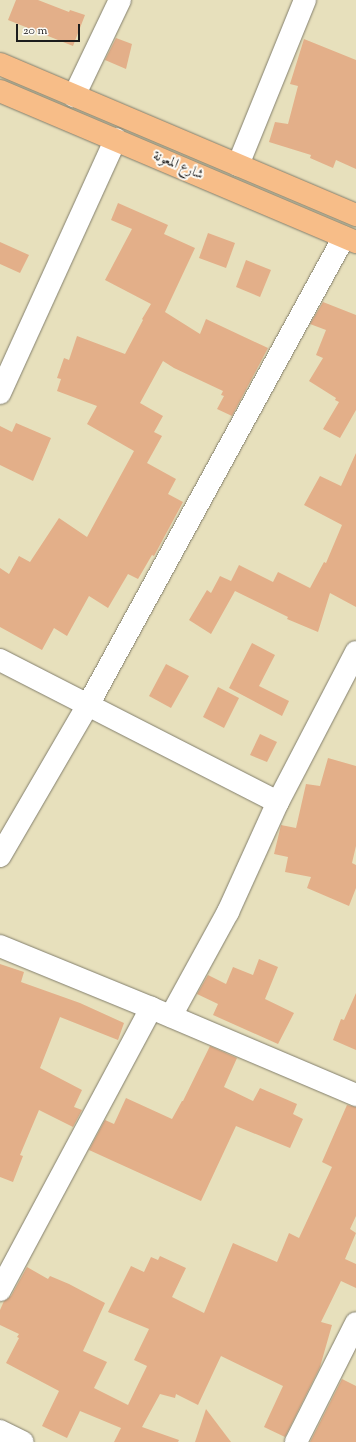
<!DOCTYPE html>
<html>
<head>
<meta charset="utf-8">
<style>
  body { margin:0 }
  #map { position:relative; width:356px; height:1442px; overflow:hidden; background:#e7e0bc; font-family:"Sorts Mill Goudy",Amiri,serif }
  div>[style] { position:absolute }
  .building>* { inset:0; background:#e3af89 }
  .roads { filter:drop-shadow(0 0 1px #827e6c) drop-shadow(0 0 1px #827e6c) }
  .minor>* { height:22px; margin:-11px; padding:0 11px; transform-origin:11px; border-radius:11px; background:#fff }
  .highway>* { height:22px; margin:-11px; padding:0 11px; transform-origin:11px; border-radius:11px; background:#f7bd88 }
  span { translate:-50% -50%; white-space:nowrap; text-align:center; line-height:1.15; -webkit-text-stroke:4px #fdfcf7; paint-order:stroke }
  .street-label { font-size:14px; color:#1c1c1c }
  .scale { position:absolute; left:16px; top:24px; width:64px; height:18px; box-sizing:border-box; border:2px solid #1c1c1c; border-top:0; padding-left:5px; font-size:12px; line-height:14px; white-space:nowrap; color:#1c1c1c; -webkit-text-stroke:3px #fdfcf7; paint-order:stroke }
</style>
</head>
<body>
<div id="map">
  <div class="building">
    <div style="clip-path:polygon(16px 0,38px 0,69px 12px,70px 10px,85px 15px,73px 46px,8px 20px)"></div>
    <div style="clip-path:polygon(116px 38px,132px 44px,126px 69px,105px 60px)"></div>
    <div style="clip-path:polygon(304px 39px,356px 60px,356px 169px,336px 160px,333px 168px,310px 158px,311px 155px,269px 142px,275px 122px,288px 124px,298px 86px,290px 84px)"></div>
    <div style="clip-path:polygon(118px 203px,168px 225px,164px 234px,195px 248px,165px 312px,200px 334px,206px 319px,268px 348px,232px 416px,217px 409px,224px 396px,221px 395px,223px 391px,174px 368px,163px 361px,140px 403px,163px 416px,154px 432px,162px 436px,147px 463px,176px 479px,168px 494px,183px 502px,154px 556px,152px 555px,138px 579px,128px 574px,108px 608px,89px 596px,67px 636px,54px 628px,42px 650px,0 627px,0 568px,9px 574px,19px 556px,30px 562px,59px 518px,87px 537px,134px 451px,87px 424px,97px 406px,57px 391px,61px 379px,57px 378px,64px 358px,69px 360px,77px 336px,125px 354px,143px 320px,142px 319px,151px 304px,105px 280px,132px 229px,111px 220px)"></div>
    <div style="clip-path:polygon(208px 233px,235px 243px,226px 268px,199px 258px)"></div>
    <div style="clip-path:polygon(0 242px,29px 255px,20px 273px,0 264px)"></div>
    <div style="clip-path:polygon(246px 260px,271px 270px,260px 297px,236px 287px)"></div>
    <div style="clip-path:polygon(323px 302px,356px 315px,356px 410px,340px 438px,323px 429px,339px 402px,335px 400px,336px 398px,309px 381px,323px 358px,316px 355px,326px 330px,310px 324px)"></div>
    <div style="clip-path:polygon(16px 423px,51px 438px,33px 481px,0 465px,0 426px,12px 432px)"></div>
    <div style="clip-path:polygon(356px 453px,356px 607px,330px 593px,318px 632px,287px 619px,288px 617px,235px 591px,211px 634px,189px 620px,207px 590px,211px 593px,220px 576px,231px 581px,239px 565px,273px 582px,278px 572px,310px 588px,324px 562px,326px 563px,342px 525px,304px 505px,320px 476px,341px 486px)"></div>
    <div style="clip-path:polygon(252px 643px,275px 655px,259px 686px,289px 701px,282px 716px,229px 688px)"></div>
    <div style="clip-path:polygon(166px 664px,189px 676px,171px 708px,149px 696px)"></div>
    <div style="clip-path:polygon(218px 687px,239px 698px,224px 728px,203px 717px)"></div>
    <div style="clip-path:polygon(260px 734px,277px 742px,267px 762px,250px 755px)"></div>
    <div style="clip-path:polygon(328px 758px,356px 766px,356px 846px,352px 863px,356px 865px,356px 888px,349px 906px,307px 888px,311px 877px,285px 872px,288px 857px,274px 854px,281px 825px,296px 828px,306px 784px,320px 786px)"></div>
    <div style="clip-path:polygon(259px 959px,278px 967px,265px 999px,294px 1013px,278px 1044px,213px 1015px,218px 1004px,197px 994px,208px 975px,226px 984px,233px 967px,253px 975px)"></div>
    <div style="clip-path:polygon(0 964px,24px 972px,21px 982px,80px 1003px,124px 1023px,118px 1040px,60px 1017px,40px 1068px,82px 1090px,74px 1107px,82px 1110px,73px 1127px,39px 1110px,20px 1155px,23px 1156px,13px 1182px,0 1177px)"></div>
    <div style="clip-path:polygon(356px 993px,356px 1050px,333px 1040px,341px 1019px,344px 1020px)"></div>
    <div style="clip-path:polygon(210px 1046px,237px 1058px,224px 1087px,253px 1101px,260px 1088px,297px 1104px,293px 1114px,303px 1119px,290px 1148px,236px 1126px,201px 1201px,89px 1150px,105px 1120px,114px 1124px,126px 1098px,172px 1119px,182px 1101px,183px 1101px)"></div>
    <div style="clip-path:polygon(347px 1105px,356px 1107px,356px 1216px,350px 1229px,356px 1233px,345px 1259px,356px 1264px,356px 1288px,341px 1281px,321px 1322px,332px 1325px,320px 1367px,285px 1437px,264px 1427px,283px 1386px,221px 1356px,198px 1405px,176px 1394px,175px 1398px,160px 1394px,142px 1427px,179px 1440px,178px 1442px,114px 1442px,121px 1428px,80px 1411px,67px 1438px,42px 1426px,59px 1391px,6px 1363px,19px 1338px,17px 1337px,19px 1334px,0 1325px,0 1310px,4px 1301px,11px 1296px,27px 1267px,48px 1279px,50px 1276px,69px 1284px,105px 1303px,83px 1351px,107px 1362px,94px 1388px,128px 1405px,147px 1366px,134px 1360px,149px 1329px,108px 1312px,131px 1266px,144px 1272px,151px 1257px,158px 1260px,160px 1256px,186px 1268px,172px 1297px,204px 1313px,233px 1243px,277px 1262px,289px 1233px,299px 1238px,332px 1167px,322px 1162px)"></div>
    <div style="clip-path:polygon(342px 1379px,356px 1386px,356px 1442px,310px 1442px)"></div>
    <div style="clip-path:polygon(206px 1409px,231px 1442px,195px 1442px)"></div>
  </div>
  <div class="roads">
    <div class="minor">
      <div style="left:74px;top:96px;width:106px;rotate:-64.4deg"></div>
      <div style="left:238px;top:165px;width:178px;rotate:-67.9deg"></div>
      <div style="left:0;top:393px;width:279px;rotate:-65.5deg"></div>
      <div style="left:0;top:660px;width:312px;rotate:27.1deg"></div>
      <div style="left:0;top:856px;width:175px;rotate:-59.8deg"></div>
      <div style="left:88px;top:705px;width:533px;rotate:-61.32deg"></div>
      <div style="left:0;top:946px;width:163px;rotate:22.3deg"></div>
      <div style="left:151px;top:1008px;width:223px;rotate:23deg"></div>
      <div style="left:171px;top:1016px;width:119px;rotate:-61.3deg"></div>
      <div style="left:228px;top:912px;width:121px;rotate:-65.6deg"></div>
      <div style="left:278px;top:802px;width:169px;rotate:-62.5deg"></div>
      <div style="left:0;top:1290px;width:320px;rotate:-61.8deg"></div>
      <div style="left:0;top:1431px;width:25px;rotate:26deg"></div>
      <div style="left:296px;top:1442px;width:133px;rotate:-63.2deg"></div>
    </div>
    <div class="highway">
      <div style="left:0;top:64px;width:387px;rotate:23deg"></div>
      <div style="left:0;top:91px;width:387px;rotate:23deg"></div>
    </div>
  </div>
  <div class="street-label">
    <span style="left:178px;top:166px;rotate:23deg">شارع المعونة</span>
  </div>
  <div class="scale">20 m</div>
</div>
</body>
</html>
